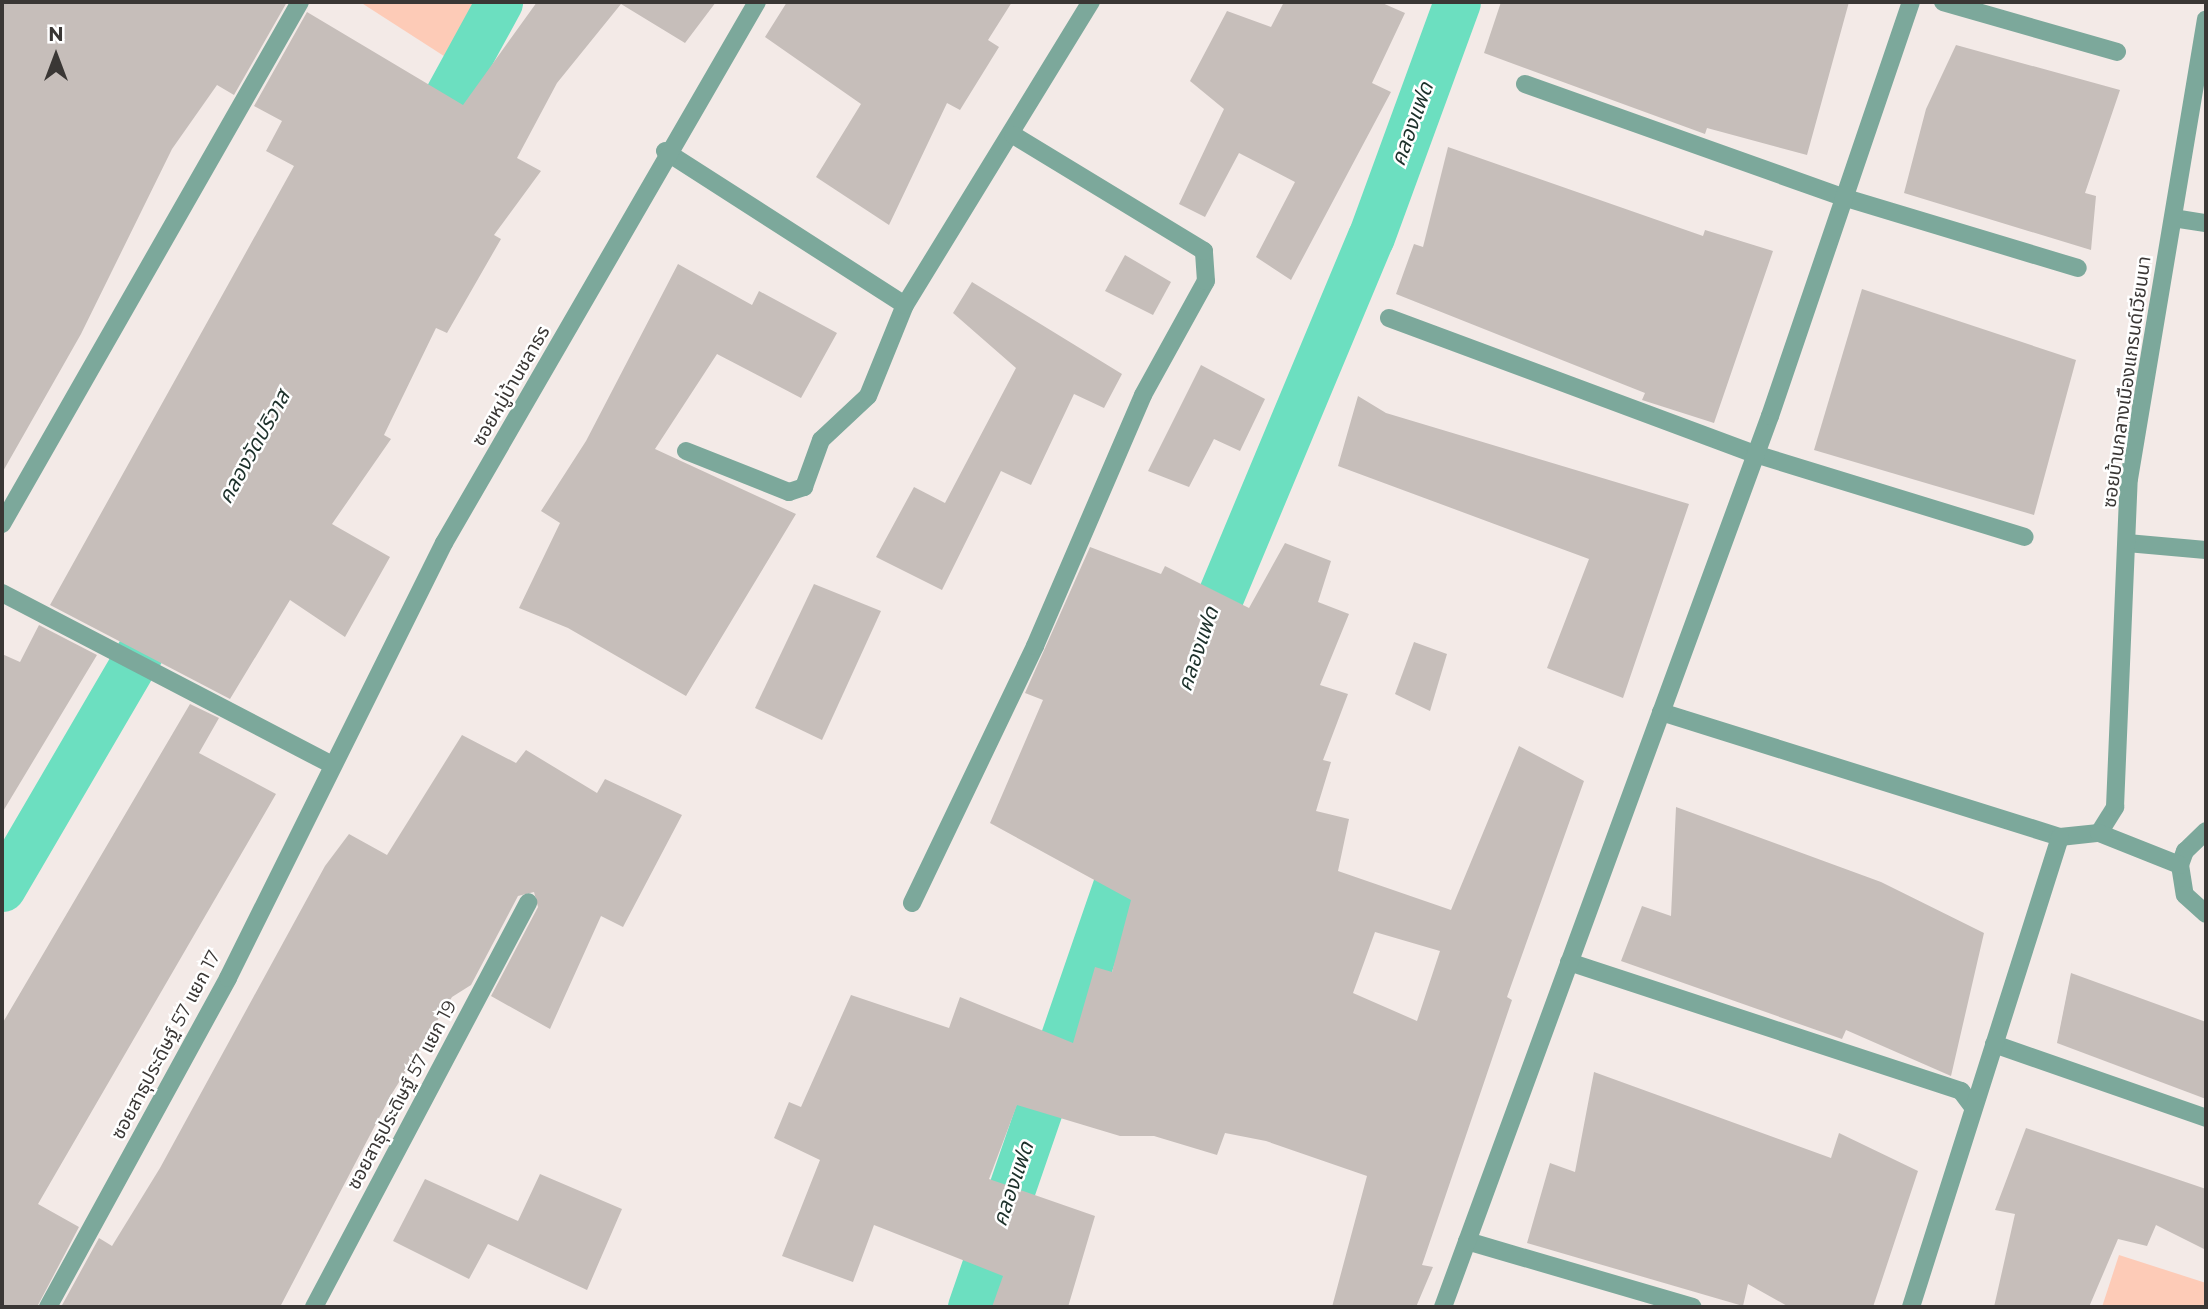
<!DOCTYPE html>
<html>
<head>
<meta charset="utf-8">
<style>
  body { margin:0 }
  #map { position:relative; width:2208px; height:1309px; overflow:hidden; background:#f3eae7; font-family:Montserrat,"Noto Sans Thai",sans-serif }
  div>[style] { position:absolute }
  .green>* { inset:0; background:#fdcbb7 }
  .canal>* { height:47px; margin:-23.5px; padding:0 23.5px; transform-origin:23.5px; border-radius:23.5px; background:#6cdfc0 }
  .building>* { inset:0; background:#c6beba }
  .minor>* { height:18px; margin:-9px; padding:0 9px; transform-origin:9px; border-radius:9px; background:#7ca89b }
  span { translate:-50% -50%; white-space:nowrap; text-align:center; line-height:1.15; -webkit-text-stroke:5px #fff; paint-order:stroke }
  .street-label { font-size:19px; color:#3a3735 }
  .water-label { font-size:21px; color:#1c302a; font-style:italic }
  .frame { position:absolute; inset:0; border:4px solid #3a3735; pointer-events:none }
  .north { position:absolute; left:21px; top:21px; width:70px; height:70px; -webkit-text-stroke:5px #fff; paint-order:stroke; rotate:0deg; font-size:19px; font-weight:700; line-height:28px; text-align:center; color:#3a3735 }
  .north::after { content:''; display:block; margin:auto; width:24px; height:32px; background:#3a3735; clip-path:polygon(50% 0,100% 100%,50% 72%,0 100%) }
</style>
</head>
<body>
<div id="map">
  <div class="green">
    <div style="clip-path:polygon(360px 2px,522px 2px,475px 76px)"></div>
    <div style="clip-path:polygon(2119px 1255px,2206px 1283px,2206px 1307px,2102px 1307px)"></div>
  </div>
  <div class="canal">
    <div style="left:417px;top:152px;width:171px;rotate:-61.3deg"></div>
    <div style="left:1197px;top:652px;width:450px;rotate:-67.3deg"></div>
    <div style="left:1371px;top:237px;width:250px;rotate:-69.9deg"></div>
    <div style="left:2px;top:888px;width:319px;rotate:-59.7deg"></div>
    <div style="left:971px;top:1307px;width:503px;rotate:-70.99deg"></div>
  </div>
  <div class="building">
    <div style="clip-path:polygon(2px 2px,287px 2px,234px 95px,217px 85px,172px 149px,81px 334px,2px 473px)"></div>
    <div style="clip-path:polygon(537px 2px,716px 2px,685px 43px,621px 4px,557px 83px,517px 158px,541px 171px,494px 235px,501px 239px,447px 333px,436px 328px,384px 435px,391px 439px,332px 524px,390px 557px,345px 637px,290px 600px,230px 699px,50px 605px,294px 166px,266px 151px,282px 121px,254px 106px,307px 12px,463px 105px)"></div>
    <div style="clip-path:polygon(787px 2px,1012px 2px,988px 40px,999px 47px,960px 110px,947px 103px,889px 225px,816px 177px,861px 104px,765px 37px)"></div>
    <div style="clip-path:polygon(1284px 2px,1380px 2px,1405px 13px,1372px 83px,1391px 92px,1291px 280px,1256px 257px,1295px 182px,1239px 153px,1205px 217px,1179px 204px,1224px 109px,1190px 81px,1227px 11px,1271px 27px)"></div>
    <div style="clip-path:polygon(1501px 2px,1849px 2px,1807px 155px,1707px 128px,1705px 134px,1484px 53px)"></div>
    <div style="clip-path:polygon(1956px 45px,2120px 90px,2085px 193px,2096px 196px,2091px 250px,1904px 193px,1926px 109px)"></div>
    <div style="clip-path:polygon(1448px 147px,1703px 236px,1705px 230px,1773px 251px,1714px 423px,1642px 400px,1645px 393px,1396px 294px,1414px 244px,1423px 247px)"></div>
    <div style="clip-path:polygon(1125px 255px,1171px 282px,1153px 315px,1105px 291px)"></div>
    <div style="clip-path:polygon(678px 264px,752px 305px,759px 291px,837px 333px,801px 398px,717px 354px,655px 449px,796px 514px,686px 696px,568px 628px,519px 608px,560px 523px,541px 511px,586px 441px)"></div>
    <div style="clip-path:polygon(972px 282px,1122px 374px,1104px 408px,1074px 394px,1031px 485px,1001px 471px,942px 590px,876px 557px,914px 487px,945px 503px,1016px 368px,953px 313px)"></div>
    <div style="clip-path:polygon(1862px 289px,2076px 360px,2034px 515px,1814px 450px)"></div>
    <div style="clip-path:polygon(1201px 365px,1265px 399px,1240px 451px,1214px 439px,1189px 487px,1148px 471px)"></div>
    <div style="clip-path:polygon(1358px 396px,1386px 413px,1689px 504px,1623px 698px,1547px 668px,1589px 559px,1338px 466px)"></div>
    <div style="clip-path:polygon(evenodd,1285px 543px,1331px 561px,1318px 602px,1349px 614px,1320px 685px,1348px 694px,1323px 760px,1331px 762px,1316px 811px,1349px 819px,1338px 871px,1451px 910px,1519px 746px,1584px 781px,1507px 997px,1512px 1000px,1422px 1265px,1433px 1267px,1416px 1307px,1332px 1307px,1367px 1176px,1266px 1141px,1225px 1133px,1217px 1155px,1154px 1136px,1120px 1136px,1017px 1105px,989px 1179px,1095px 1216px,1068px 1307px,992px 1307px,1003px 1276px,874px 1225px,853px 1282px,782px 1256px,820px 1160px,774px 1138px,789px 1102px,801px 1107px,851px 995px,949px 1028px,960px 997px,1073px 1043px,1095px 967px,1112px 972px,1131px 900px,990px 823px,1043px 700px,1025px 693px,1090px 547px,1161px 574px,1165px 566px,1249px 608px,1285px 543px,1375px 932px,1440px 951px,1417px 1021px,1353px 993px,1375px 932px)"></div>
    <div style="clip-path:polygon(814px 584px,881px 611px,822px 740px,755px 708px)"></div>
    <div style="clip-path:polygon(39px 625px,97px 655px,2px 813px,2px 654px,20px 662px)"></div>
    <div style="clip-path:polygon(1414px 642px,1447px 654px,1430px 711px,1395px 694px)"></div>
    <div style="clip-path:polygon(190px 704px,219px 718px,199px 753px,276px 794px,38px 1204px,79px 1227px,37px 1307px,2px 1307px,2px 1024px)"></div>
    <div style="clip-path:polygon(462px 735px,516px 763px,526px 750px,597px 793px,605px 779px,682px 815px,623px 927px,601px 916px,550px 1029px,491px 996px,538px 907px,534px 892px,518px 896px,471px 985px,452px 997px,391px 1095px,280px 1307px,61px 1307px,99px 1238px,112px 1246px,160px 1168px,325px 866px,349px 834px,387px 855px)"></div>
    <div style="clip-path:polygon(1676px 807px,1881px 882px,1984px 933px,1951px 1076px,1846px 1030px,1842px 1039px,1621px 961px,1642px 906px,1671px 916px)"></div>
    <div style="clip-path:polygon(2071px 973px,2206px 1022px,2206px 1099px,2057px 1043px)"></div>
    <div style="clip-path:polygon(1594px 1072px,1831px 1158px,1839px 1133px,1918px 1171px,1873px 1307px,1789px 1307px,1748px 1284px,1743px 1306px,1527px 1243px,1550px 1163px,1575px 1172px)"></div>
    <div style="clip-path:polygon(2026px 1128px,2206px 1189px,2206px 1250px,2156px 1225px,2147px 1246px,2118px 1239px,2089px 1307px,1994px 1307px,2015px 1214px,1995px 1210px)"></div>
    <div style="clip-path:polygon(540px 1174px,622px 1209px,587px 1290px,488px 1244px,469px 1279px,393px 1241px,425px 1179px,518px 1221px)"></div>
  </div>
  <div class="minor">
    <div style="left:1943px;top:2px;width:181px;rotate:16deg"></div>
    <div style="left:1525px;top:84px;width:341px;rotate:19.6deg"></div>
    <div style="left:1846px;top:198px;width:242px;rotate:16.8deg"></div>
    <div style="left:665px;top:151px;width:285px;rotate:32.7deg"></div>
    <div style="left:2173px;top:218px;width:33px;rotate:9deg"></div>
    <div style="left:1389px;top:318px;width:390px;rotate:20.4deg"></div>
    <div style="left:1755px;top:454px;width:282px;rotate:17.1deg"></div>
    <div style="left:686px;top:451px;width:111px;rotate:21.7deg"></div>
    <div style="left:789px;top:492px;width:16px;rotate:-18deg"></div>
    <div style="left:804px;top:487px;width:50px;rotate:-70.1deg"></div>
    <div style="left:821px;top:440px;width:64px;rotate:-43.1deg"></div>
    <div style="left:868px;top:396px;width:98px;rotate:-67.9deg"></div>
    <div style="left:905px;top:305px;width:356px;rotate:-58.5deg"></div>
    <div style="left:2px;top:524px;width:601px;rotate:-60.28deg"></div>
    <div style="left:2127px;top:543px;width:79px;rotate:5.1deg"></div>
    <div style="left:2px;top:593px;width:369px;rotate:27.5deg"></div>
    <div style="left:1661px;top:712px;width:418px;rotate:17.4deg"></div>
    <div style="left:2060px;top:837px;width:39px;rotate:-6deg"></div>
    <div style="left:2099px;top:833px;width:31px;rotate:-58deg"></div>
    <div style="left:2115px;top:807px;width:328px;rotate:-87.6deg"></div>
    <div style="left:2129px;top:479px;width:466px;rotate:-80.5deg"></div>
    <div style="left:2206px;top:831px;width:29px;rotate:136deg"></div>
    <div style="left:2185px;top:851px;width:15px;rotate:110deg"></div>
    <div style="left:2180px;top:865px;width:30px;rotate:81deg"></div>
    <div style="left:2185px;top:895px;width:28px;rotate:42deg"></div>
    <div style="left:2099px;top:833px;width:87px;rotate:21.6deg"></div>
    <div style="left:912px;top:903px;width:285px;rotate:-64.4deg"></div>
    <div style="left:1035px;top:646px;width:273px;rotate:-66.7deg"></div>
    <div style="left:1143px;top:395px;width:130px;rotate:-61.1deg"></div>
    <div style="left:1206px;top:281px;width:30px;rotate:-94deg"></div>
    <div style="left:1204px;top:251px;width:223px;rotate:-148.7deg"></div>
    <div style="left:1569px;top:962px;width:413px;rotate:18.2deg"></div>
    <div style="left:1961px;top:1091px;width:21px;rotate:53deg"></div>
    <div style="left:1994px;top:1044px;width:225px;rotate:19.2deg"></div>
    <div style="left:1467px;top:1241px;width:235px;rotate:16.3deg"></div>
    <div style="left:48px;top:1307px;width:375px;rotate:-61.3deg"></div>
    <div style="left:228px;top:978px;width:486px;rotate:-63.6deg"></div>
    <div style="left:444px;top:543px;width:625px;rotate:-59.95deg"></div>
    <div style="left:314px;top:1307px;width:458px;rotate:-62.1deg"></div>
    <div style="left:1443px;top:1307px;width:949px;rotate:-69.85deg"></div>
    <div style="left:1770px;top:416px;width:437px;rotate:-71.2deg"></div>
    <div style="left:1911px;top:1307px;width:493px;rotate:-72.4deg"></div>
  </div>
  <div class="street-label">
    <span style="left:2127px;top:382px;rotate:-82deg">ซอยบ้านกลางเมืองแกรนด์เวียนนา</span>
    <span style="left:511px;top:386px;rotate:-60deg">ซอยหมู่บ้านชลาธร</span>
    <span style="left:166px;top:1045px;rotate:-62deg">ซอยสาธุประดิษฐ์ 57 แยก 17</span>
    <span style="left:402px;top:1095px;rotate:-62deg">ซอยสาธุประดิษฐ์ 57 แยก 19</span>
  </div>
  <div class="water-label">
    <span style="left:1412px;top:124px;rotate:-70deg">คลองแฟด</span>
    <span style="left:254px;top:447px;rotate:-61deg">คลองวัดปริวาส</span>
    <span style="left:1198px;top:649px;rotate:-71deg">คลองแฟด</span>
    <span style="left:1013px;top:1184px;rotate:-71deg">คลองแฟด</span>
  </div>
  <div class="frame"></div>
  <div class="north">N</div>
</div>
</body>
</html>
